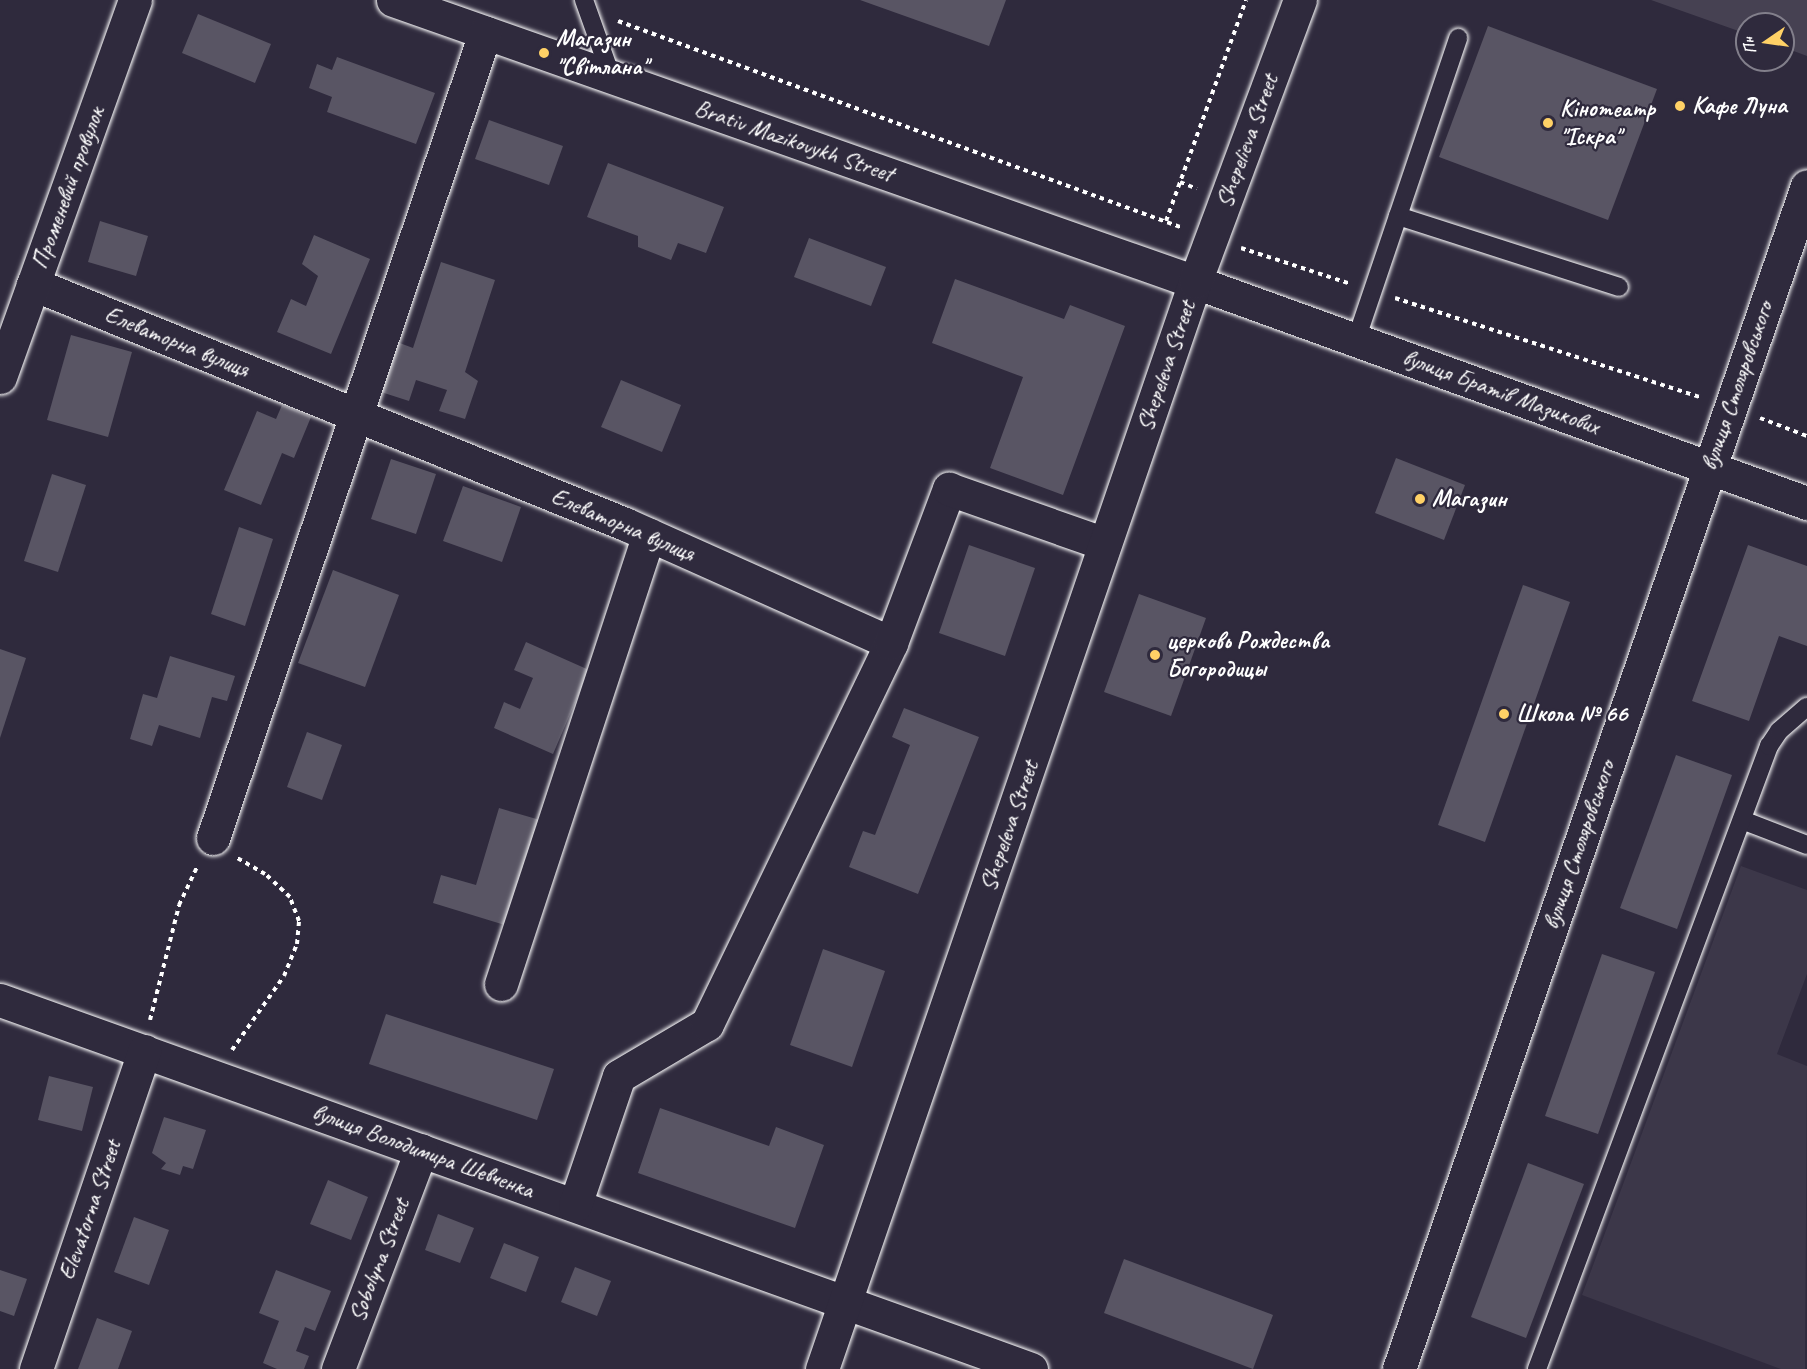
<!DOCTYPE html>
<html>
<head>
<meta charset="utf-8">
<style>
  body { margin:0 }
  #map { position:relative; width:1807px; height:1369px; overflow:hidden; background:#2f2a3d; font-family:Caveat,sans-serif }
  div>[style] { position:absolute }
  .built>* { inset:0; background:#3c3749 }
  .green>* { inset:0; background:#464152 }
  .building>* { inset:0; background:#595564 }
  .path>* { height:4px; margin-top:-2px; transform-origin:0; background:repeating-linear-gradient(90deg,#fff 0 4.5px,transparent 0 9px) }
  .roads { filter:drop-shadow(0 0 2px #fff) drop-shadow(0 0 2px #fff) }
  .service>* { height:18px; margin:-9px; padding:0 9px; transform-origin:9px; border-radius:9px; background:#2f2a3d }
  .minor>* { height:33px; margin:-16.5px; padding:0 16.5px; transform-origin:16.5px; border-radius:16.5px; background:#2f2a3d }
  .tertiary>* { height:33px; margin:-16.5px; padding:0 16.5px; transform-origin:16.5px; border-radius:16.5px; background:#2f2a3d }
  .dots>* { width:16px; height:16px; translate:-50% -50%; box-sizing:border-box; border:3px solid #2f2a3d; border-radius:50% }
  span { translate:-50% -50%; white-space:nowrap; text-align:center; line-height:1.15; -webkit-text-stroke:4.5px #2f2a3d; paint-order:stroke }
  .poi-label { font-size:24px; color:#fff; font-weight:700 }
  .left { translate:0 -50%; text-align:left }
  .street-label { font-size:24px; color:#fff }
  .north { position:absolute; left:1735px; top:12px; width:60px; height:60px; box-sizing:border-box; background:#2f2a3d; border:2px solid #827f8b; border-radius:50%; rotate:257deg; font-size:16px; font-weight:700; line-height:24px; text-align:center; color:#fff }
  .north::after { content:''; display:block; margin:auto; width:21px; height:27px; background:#ffd166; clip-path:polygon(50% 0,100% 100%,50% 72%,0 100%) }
</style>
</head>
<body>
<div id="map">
  <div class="built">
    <div style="clip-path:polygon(1741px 866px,1807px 890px,1807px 974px,1777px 1054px,1807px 1066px,1805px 1369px,1781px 1369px,1582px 1295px)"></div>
  </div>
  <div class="green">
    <div style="clip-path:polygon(1651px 0,1807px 0,1807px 56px,1783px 47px,1783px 24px,1747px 24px,1747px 34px)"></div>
  </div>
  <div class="building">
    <div style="clip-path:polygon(860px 0,1006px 0,989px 46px)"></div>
    <div style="clip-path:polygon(198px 14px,271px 44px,255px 83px,182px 53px)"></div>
    <div style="clip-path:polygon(1488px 26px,1657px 89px,1608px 220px,1439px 157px)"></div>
    <div style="clip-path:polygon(337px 57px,435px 93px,416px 144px,327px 112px,332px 97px,309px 88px,317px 64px,332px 70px)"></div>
    <div style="clip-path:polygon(489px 120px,563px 146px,549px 185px,475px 159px)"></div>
    <div style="clip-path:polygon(608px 163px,724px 207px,706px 253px,678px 243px,671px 260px,638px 247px,638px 236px,587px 217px)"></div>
    <div style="clip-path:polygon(100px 221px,148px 236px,136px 276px,88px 262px)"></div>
    <div style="clip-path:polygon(314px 235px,370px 259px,331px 354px,277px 332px,291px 299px,306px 306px,318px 276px,302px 264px)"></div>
    <div style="clip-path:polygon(809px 238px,886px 267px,871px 306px,794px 277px)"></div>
    <div style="clip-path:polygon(441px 262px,495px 280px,465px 372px,478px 381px,465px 419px,439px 411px,447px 390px,416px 380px,409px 401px,381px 392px,397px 342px,413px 348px)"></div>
    <div style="clip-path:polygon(955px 279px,1064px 319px,1070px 305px,1125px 326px,1063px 495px,990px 468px,1023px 377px,932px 343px)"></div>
    <div style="clip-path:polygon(71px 335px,132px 352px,108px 437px,47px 420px)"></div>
    <div style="clip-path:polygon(621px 380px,681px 405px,662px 452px,601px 427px)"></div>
    <div style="clip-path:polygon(282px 405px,311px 417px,294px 458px,282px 453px,261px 505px,224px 490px,257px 411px,276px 419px)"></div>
    <div style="clip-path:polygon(1396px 458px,1465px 485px,1444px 540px,1375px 513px)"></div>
    <div style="clip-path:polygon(391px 459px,436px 474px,416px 534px,371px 519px)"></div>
    <div style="clip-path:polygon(52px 474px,86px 485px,58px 572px,24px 561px)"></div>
    <div style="clip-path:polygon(463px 486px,521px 507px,502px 562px,443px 541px)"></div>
    <div style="clip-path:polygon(239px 527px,273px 539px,245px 626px,211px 614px)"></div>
    <div style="clip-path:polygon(969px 545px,1035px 568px,1005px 656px,939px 633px)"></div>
    <div style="clip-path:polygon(1748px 545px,1807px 566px,1807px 646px,1779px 636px,1749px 721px,1692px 701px)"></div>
    <div style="clip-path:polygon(333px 570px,399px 595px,365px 687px,298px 663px)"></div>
    <div style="clip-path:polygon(1523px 585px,1570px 602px,1485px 842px,1438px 825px)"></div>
    <div style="clip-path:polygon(1139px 594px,1206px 618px,1171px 716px,1104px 692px)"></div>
    <div style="clip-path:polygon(526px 642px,589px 670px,553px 754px,494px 728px,504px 702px,520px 709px,533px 678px,514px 670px)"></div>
    <div style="clip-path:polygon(0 649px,26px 658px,0 738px)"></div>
    <div style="clip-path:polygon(170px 656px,235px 676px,227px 701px,212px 697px,200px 738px,159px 725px,152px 746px,130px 739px,143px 694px,157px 698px)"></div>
    <div style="clip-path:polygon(904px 708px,979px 737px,918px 894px,849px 867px,863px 831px,875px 835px,910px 745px,892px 737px)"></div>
    <div style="clip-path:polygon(307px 732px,342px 745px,322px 800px,287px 787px)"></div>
    <div style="clip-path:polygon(1676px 755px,1732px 775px,1677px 929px,1620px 908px)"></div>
    <div style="clip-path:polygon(499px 808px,540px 820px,508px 926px,433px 903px,441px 875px,476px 885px)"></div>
    <div style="clip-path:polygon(823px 949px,885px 971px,852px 1067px,790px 1045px)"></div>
    <div style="clip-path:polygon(1602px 954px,1655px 972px,1598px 1134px,1545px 1116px)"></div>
    <div style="clip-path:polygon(386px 1014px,554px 1069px,537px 1120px,369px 1064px)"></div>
    <div style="clip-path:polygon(49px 1076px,93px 1087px,82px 1131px,38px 1120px)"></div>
    <div style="clip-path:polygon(660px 1108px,769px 1146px,776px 1127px,824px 1145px,795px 1228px,638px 1173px)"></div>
    <div style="clip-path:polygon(164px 1117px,206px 1130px,193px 1169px,183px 1166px,180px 1175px,161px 1169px,166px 1163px,152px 1153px)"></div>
    <div style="clip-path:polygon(1528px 1163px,1584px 1184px,1526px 1338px,1471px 1317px)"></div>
    <div style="clip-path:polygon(328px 1180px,368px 1197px,351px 1240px,310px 1224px)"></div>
    <div style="clip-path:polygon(438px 1214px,474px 1228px,460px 1263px,425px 1250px)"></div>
    <div style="clip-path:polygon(134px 1217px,169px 1230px,149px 1285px,114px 1272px)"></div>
    <div style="clip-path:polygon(504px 1243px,539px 1257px,526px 1292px,490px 1278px)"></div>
    <div style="clip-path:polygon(1124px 1259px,1273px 1315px,1253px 1369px,1104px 1313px)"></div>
    <div style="clip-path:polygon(575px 1267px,611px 1281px,597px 1316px,561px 1302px)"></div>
    <div style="clip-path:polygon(0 1270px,27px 1279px,14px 1316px,0 1311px)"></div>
    <div style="clip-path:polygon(276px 1270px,331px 1291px,315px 1331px,305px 1327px,296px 1351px,309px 1356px,304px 1369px,277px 1369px,263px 1363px,279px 1321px,259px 1313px)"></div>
    <div style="clip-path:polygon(97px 1318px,132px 1331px,118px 1369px,78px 1369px)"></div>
  </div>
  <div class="path">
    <div style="left:618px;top:21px;width:602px;rotate:20.12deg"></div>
    <div style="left:1180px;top:182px;width:18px;rotate:22deg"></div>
    <div style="left:1166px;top:221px;width:235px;rotate:-70.1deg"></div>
    <div style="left:1241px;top:248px;width:116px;rotate:18.1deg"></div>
    <div style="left:1395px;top:298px;width:323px;rotate:18deg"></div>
    <div style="left:1760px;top:418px;width:50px;rotate:21deg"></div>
    <div style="left:150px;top:1020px;width:119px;rotate:-75.8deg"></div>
    <div style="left:179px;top:905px;width:44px;rotate:-64.6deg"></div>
    <div style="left:232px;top:1050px;width:90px;rotate:-54.9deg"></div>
    <div style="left:284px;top:976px;width:35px;rotate:-68deg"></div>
    <div style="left:297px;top:944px;width:23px;rotate:-85deg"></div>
    <div style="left:299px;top:921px;width:26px;rotate:-111deg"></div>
    <div style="left:290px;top:897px;width:34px;rotate:-137deg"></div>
    <div style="left:265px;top:874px;width:34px;rotate:-150deg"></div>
  </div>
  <div class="roads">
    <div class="service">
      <div style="left:584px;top:0;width:81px;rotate:70.4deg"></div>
      <div style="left:1398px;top:216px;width:232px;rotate:17.8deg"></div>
      <div style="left:1356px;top:340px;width:319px;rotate:-71.3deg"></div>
      <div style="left:1742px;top:820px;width:70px;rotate:21deg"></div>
      <div style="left:1537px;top:1369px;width:665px;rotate:-69.58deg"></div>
      <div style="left:1769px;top:746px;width:18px;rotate:-56deg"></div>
      <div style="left:1779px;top:731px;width:37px;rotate:-41deg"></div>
    </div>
    <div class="minor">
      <div style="left:393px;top:0;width:850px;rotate:19.37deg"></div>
      <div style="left:1195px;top:282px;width:651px;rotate:19.86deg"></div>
      <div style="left:33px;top:284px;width:639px;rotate:22.07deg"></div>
      <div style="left:625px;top:524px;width:291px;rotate:24.1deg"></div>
      <div style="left:0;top:377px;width:400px;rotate:-70.3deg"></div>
      <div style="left:213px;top:838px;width:850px;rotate:-71.33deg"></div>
      <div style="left:501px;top:984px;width:473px;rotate:-71.8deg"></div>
      <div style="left:0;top:1000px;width:1095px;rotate:19.69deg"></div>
      <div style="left:575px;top:1205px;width:136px;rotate:-71.2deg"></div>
      <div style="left:619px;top:1076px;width:102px;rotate:-30.6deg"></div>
      <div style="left:707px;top:1024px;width:423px;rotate:-64.2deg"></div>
      <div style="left:891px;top:643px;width:165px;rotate:-69.4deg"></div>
      <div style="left:949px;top:489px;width:165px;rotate:19.4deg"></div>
      <div style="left:36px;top:1369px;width:336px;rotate:-71.2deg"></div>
      <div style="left:338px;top:1369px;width:234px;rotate:-69.2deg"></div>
      <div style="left:1399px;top:1369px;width:1251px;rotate:-70.97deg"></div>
    </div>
    <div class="tertiary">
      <div style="left:822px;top:1369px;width:1149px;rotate:-71.06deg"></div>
      <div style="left:1195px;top:282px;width:301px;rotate:-69.6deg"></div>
    </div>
  </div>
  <div class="dots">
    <div style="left:544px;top:53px;background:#ffd166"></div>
    <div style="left:1680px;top:106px;background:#ffd166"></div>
    <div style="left:1548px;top:123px;background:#ffd166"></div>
    <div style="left:1420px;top:499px;background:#ffd166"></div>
    <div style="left:1155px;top:655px;background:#ffd166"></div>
    <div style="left:1504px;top:714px;background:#ffd166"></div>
  </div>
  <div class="poi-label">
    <span class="left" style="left:556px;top:53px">Магазин<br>"Світлана"</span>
    <span class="left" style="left:1692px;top:106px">Кафе Луна</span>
    <span class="left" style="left:1560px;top:123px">Кінотеатр<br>"Іскра"</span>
    <span class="left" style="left:1432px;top:499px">Магазин</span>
    <span class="left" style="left:1167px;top:655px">церковь Рождества<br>Богородицы</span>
    <span class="left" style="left:1516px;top:714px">Школа № 66</span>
  </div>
  <div class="street-label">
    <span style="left:794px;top:141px;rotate:19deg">Brativ Mazikovykh Street</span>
    <span style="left:1247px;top:141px;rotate:-70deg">Shepelieva Street</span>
    <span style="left:68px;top:188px;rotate:-70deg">Променевий провулок</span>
    <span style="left:177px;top:342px;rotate:22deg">Елеваторна вулиця</span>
    <span style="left:1166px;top:366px;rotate:-71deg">Shepeleva Street</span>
    <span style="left:1737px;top:386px;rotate:-71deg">вулиця Столяровського</span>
    <span style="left:1501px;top:392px;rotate:20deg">вулиця Братів Мазикових</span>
    <span style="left:623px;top:525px;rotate:23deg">Елеваторна вулиця</span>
    <span style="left:1009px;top:826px;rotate:-71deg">Shepeleva Street</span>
    <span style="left:1579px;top:845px;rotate:-71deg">вулиця Столяровського</span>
    <span style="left:423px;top:1151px;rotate:20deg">вулиця Володимира Шевченка</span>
    <span style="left:90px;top:1210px;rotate:-71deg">Elevatorna Street</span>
    <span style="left:379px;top:1260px;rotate:-69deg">Sobolyna Street</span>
  </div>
  <div class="north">Пн</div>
</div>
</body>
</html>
